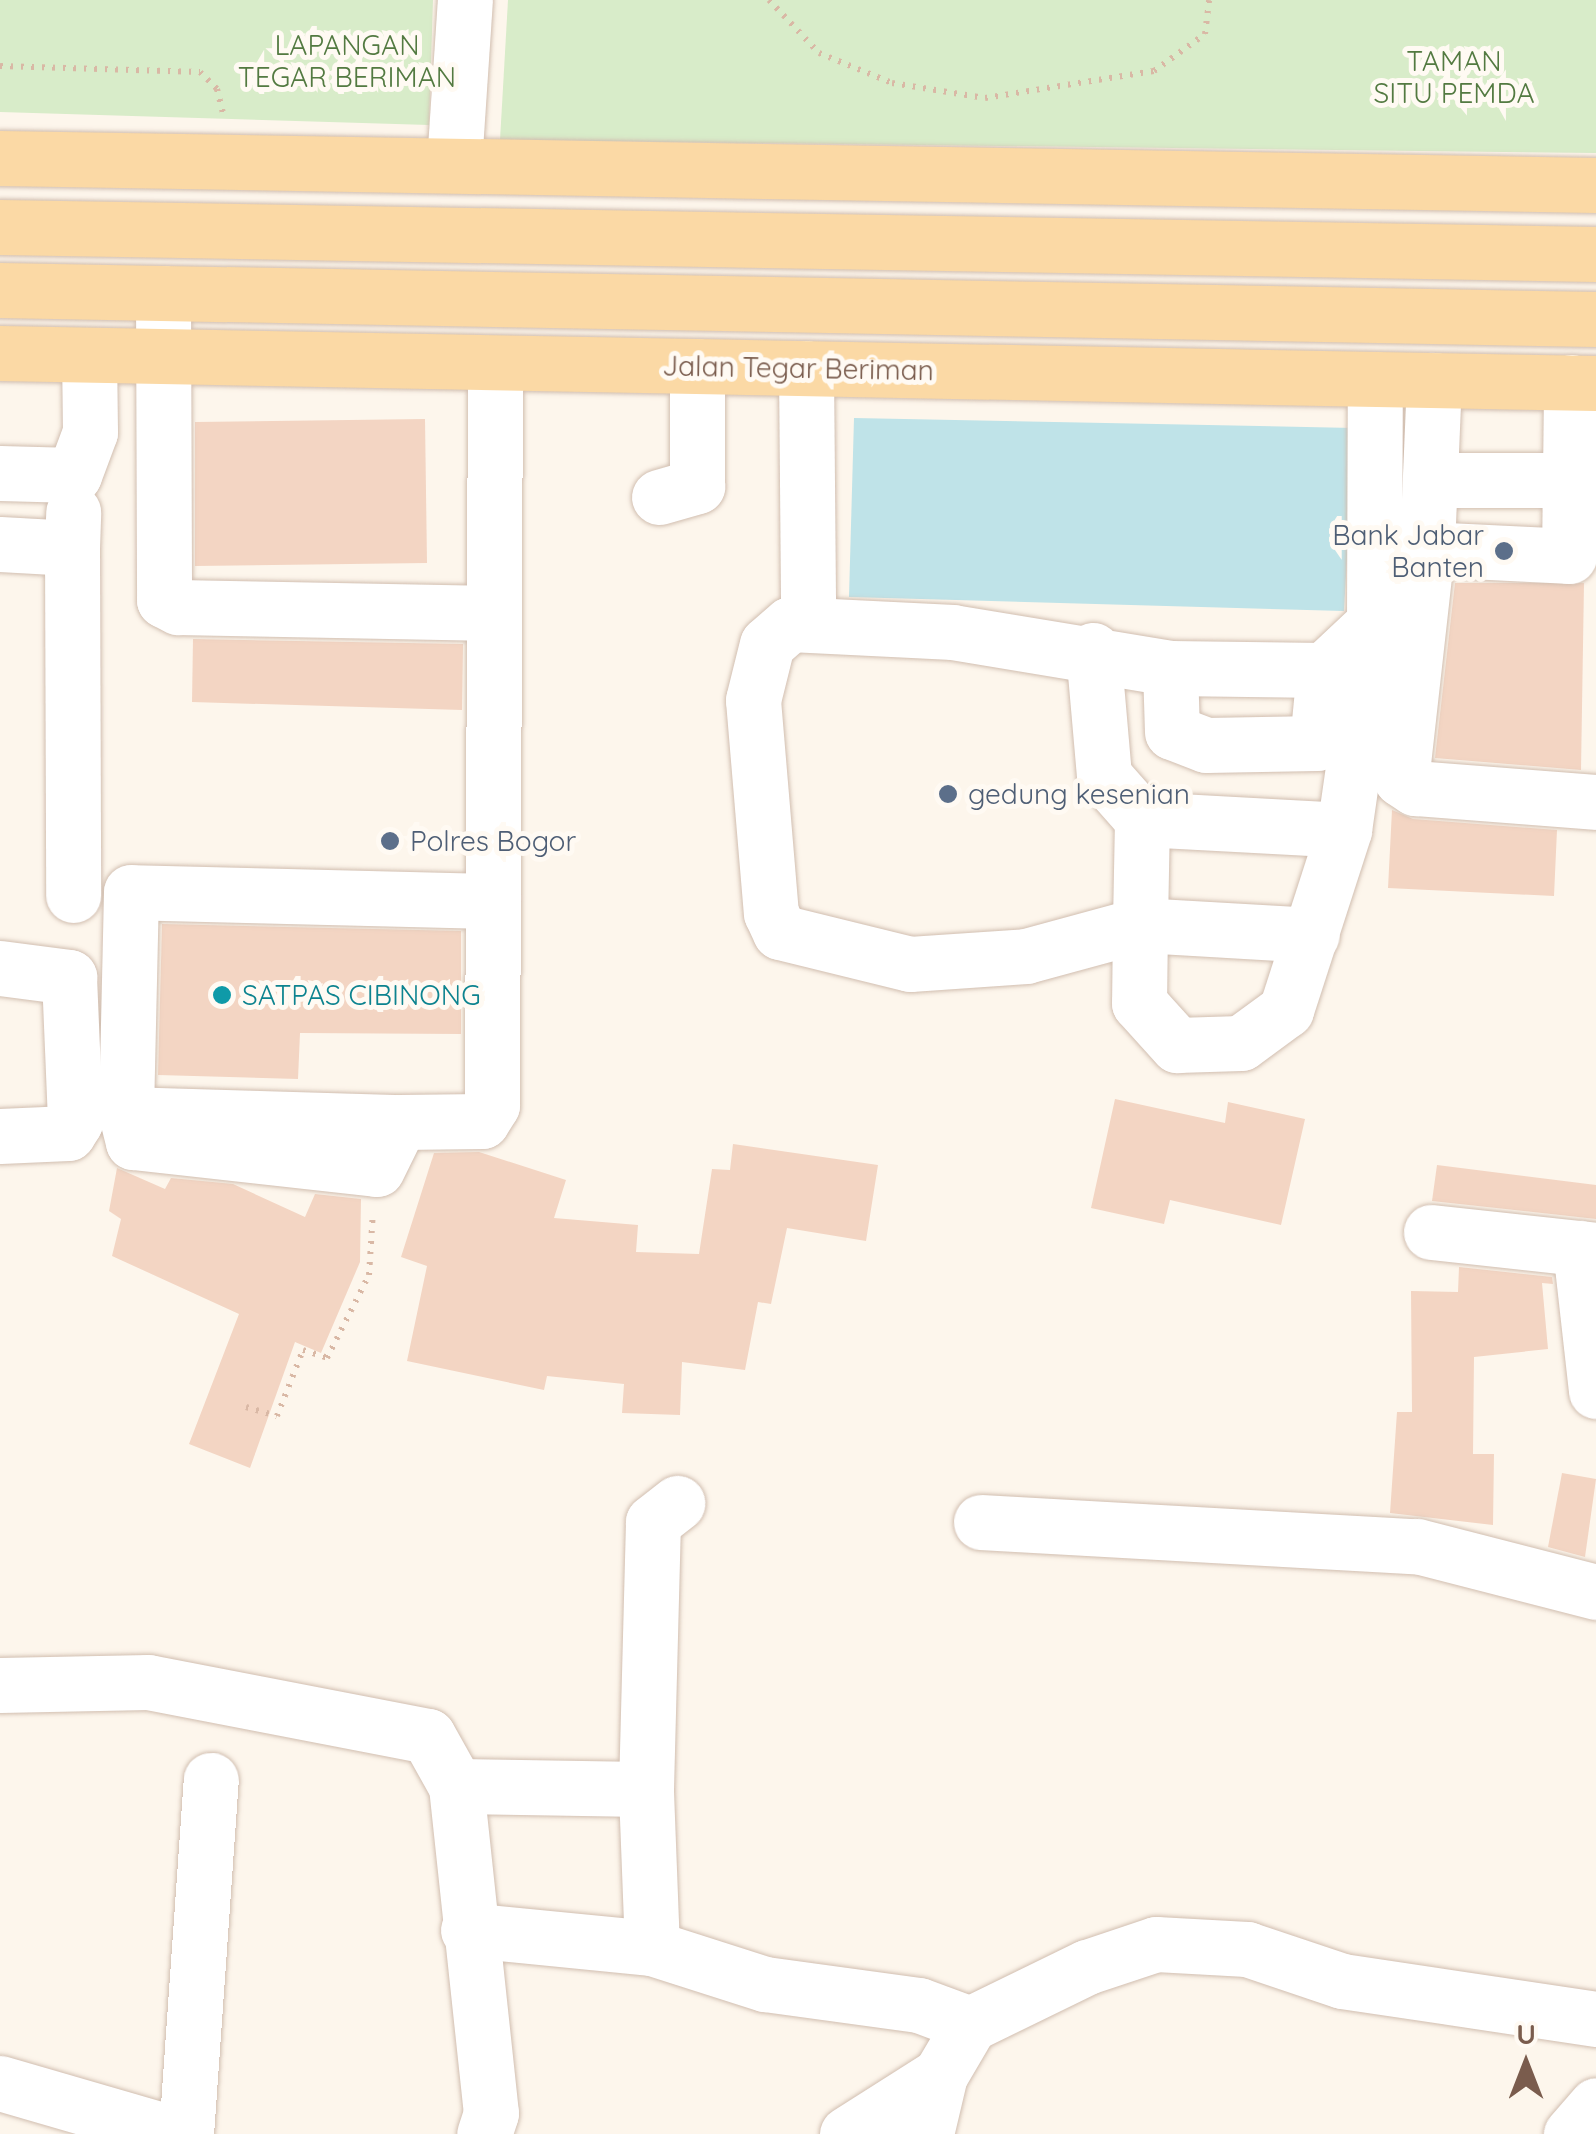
<!DOCTYPE html>
<html>
<head>
<meta charset="utf-8">
<style>
  body { margin:0 }
  #map { position:relative; width:1596px; height:2134px; overflow:hidden; background:#fdf6ec; font-family:Quicksand,sans-serif }
  div>[style] { position:absolute }
  .green>* { inset:0; background:#d8ecc9 }
  .water>* { inset:0; background:#bfe3e8 }
  .building>* { inset:0; background:#f3d5c3 }
  .path>* { height:6px; margin-top:-3px; transform-origin:0; background:repeating-linear-gradient(90deg,#d9b8a5 0 2.5px,transparent 0 10.5px) }
  .roads { filter:drop-shadow(0 0 2px #d1beb0) drop-shadow(0 0 2px #d1beb0) }
  .minor>* { height:55px; margin:-27.5px; padding:0 27.5px; transform-origin:27.5px; border-radius:27.5px; background:#fff }
  .major>* { height:55px; margin:-27.5px; padding:0 27.5px; transform-origin:27.5px; border-radius:27.5px; background:#fbd9a5 }
  .dots>* { width:28px; height:28px; translate:-50% -50%; box-sizing:border-box; border:5px solid #fffaf3; border-radius:50% }
  span { translate:-50% -50%; white-space:nowrap; text-align:center; line-height:1.15; -webkit-text-stroke:10px #fffaf3; paint-order:stroke }
  .park-label { font-size:28px; color:#537a41 }
  .street-label { font-size:28px; color:#7a5c4d }
  .service-label { font-size:28px; color:#4e5e75 }
  .right { translate:-100% -50%; text-align:right }
  .left { translate:0 -50%; text-align:left }
  .culture-label { font-size:28px; color:#0d838f }
  .north { position:absolute; left:1476px; top:2014px; width:100px; height:100px; -webkit-text-stroke:8px #fffaf3; paint-order:stroke; rotate:0deg; font-size:28px; font-weight:700; line-height:40px; text-align:center; color:#7a5c4d }
  .north::after { content:''; display:block; margin:auto; width:35px; height:45px; background:#7a5c4d; clip-path:polygon(50% 0,100% 100%,50% 72%,0 100%) }
</style>
</head>
<body>
<div id="map">
  <div class="green">
    <div style="clip-path:polygon(0 0,433px 0,429px 125px,0 112px)"></div>
    <div style="clip-path:polygon(508px 0,1596px 0,1596px 153px,500px 140px)"></div>
  </div>
  <div class="water">
    <div style="clip-path:polygon(854px 418px,1354px 428px,1344px 611px,849px 597px)"></div>
  </div>
  <div class="building">
    <div style="clip-path:polygon(425px 419px,427px 563px,195px 566px,195px 422px)"></div>
    <div style="clip-path:polygon(1455px 583px,1584px 583px,1581px 770px,1435px 758px)"></div>
    <div style="clip-path:polygon(193px 639px,463px 644px,462px 710px,192px 702px)"></div>
    <div style="clip-path:polygon(1392px 810px,1413px 819px,1557px 830px,1554px 896px,1388px 888px)"></div>
    <div style="clip-path:polygon(162px 924px,461px 931px,461px 1034px,300px 1033px,298px 1079px,158px 1075px)"></div>
    <div style="clip-path:polygon(1115px 1099px,1225px 1123px,1228px 1102px,1305px 1119px,1281px 1225px,1170px 1200px,1164px 1224px,1091px 1208px)"></div>
    <div style="clip-path:polygon(733px 1144px,878px 1165px,866px 1241px,787px 1228px,771px 1304px,758px 1302px,745px 1370px,682px 1362px,680px 1415px,622px 1413px,624px 1384px,547px 1376px,544px 1390px,407px 1361px,427px 1266px,401px 1257px,434px 1153px,479px 1152px,566px 1180px,554px 1218px,638px 1225px,636px 1252px,699px 1254px,712px 1169px,730px 1170px)"></div>
    <div style="clip-path:polygon(1437px 1165px,1596px 1185px,1596px 1219px,1432px 1201px)"></div>
    <div style="clip-path:polygon(117px 1168px,165px 1189px,171px 1178px,233px 1184px,305px 1217px,315px 1194px,361px 1199px,360px 1262px,321px 1353px,295px 1342px,250px 1468px,189px 1444px,239px 1314px,112px 1256px,121px 1219px,109px 1211px)"></div>
    <div style="clip-path:polygon(1459px 1267px,1552px 1277px,1553px 1284px,1542px 1283px,1548px 1349px,1474px 1357px,1473px 1454px,1494px 1454px,1493px 1525px,1390px 1513px,1397px 1412px,1412px 1412px,1411px 1291px,1458px 1292px)"></div>
    <div style="clip-path:polygon(1562px 1473px,1596px 1479px,1585px 1557px,1548px 1547px)"></div>
  </div>
  <div class="path">
    <div style="left:769px;top:0;width:73px;rotate:46.7deg"></div>
    <div style="left:819px;top:53px;width:79px;rotate:22.3deg"></div>
    <div style="left:892px;top:83px;width:94px;rotate:9.2deg"></div>
    <div style="left:985px;top:98px;width:171px;rotate:-9.1deg"></div>
    <div style="left:1154px;top:71px;width:63px;rotate:-36deg"></div>
    <div style="left:1205px;top:34px;width:34px;rotate:-83deg"></div>
    <div style="left:0;top:66px;width:200px;rotate:1.7deg"></div>
    <div style="left:200px;top:72px;width:24px;rotate:45deg"></div>
    <div style="left:217px;top:89px;width:30px;rotate:76deg"></div>
    <div style="left:246px;top:1407px;width:32px;rotate:16deg"></div>
    <div style="left:277px;top:1416px;width:71px;rotate:-68.5deg"></div>
    <div style="left:303px;top:1350px;width:25px;rotate:18deg"></div>
    <div style="left:327px;top:1358px;width:93px;rotate:-63.2deg"></div>
    <div style="left:369px;top:1275px;width:63px;rotate:-86.4deg"></div>
  </div>
  <div class="roads">
    <div class="minor">
      <div style="left:454px;top:164px;width:164px;rotate:-86.2deg"></div>
      <div style="left:163px;top:293px;width:307px;rotate:89.8deg"></div>
      <div style="left:164px;top:600px;width:16px;rotate:27deg"></div>
      <div style="left:178px;top:607px;width:315px;rotate:1.1deg"></div>
      <div style="left:806px;top:368px;width:251px;rotate:89.5deg"></div>
      <div style="left:1434px;top:380px;width:169px;rotate:92.4deg"></div>
      <div style="left:1427px;top:549px;width:142px;rotate:2.8deg"></div>
      <div style="left:1569px;top:556px;width:174px;rotate:-89.3deg"></div>
      <div style="left:0;top:473px;width:74px;rotate:1.5deg"></div>
      <div style="left:74px;top:475px;width:46px;rotate:-69.6deg"></div>
      <div style="left:90px;top:432px;width:77px;rotate:-90.7deg"></div>
      <div style="left:1432px;top:480px;width:135px"></div>
      <div style="left:659px;top:497px;width:40px;rotate:-16deg"></div>
      <div style="left:697px;top:486px;width:120px;rotate:-90deg"></div>
      <div style="left:0;top:544px;width:72px;rotate:3.2deg"></div>
      <div style="left:72px;top:548px;width:36px;rotate:-88deg"></div>
      <div style="left:72px;top:548px;width:347px;rotate:89.8deg"></div>
      <div style="left:1427px;top:549px;width:231px;rotate:96.4deg"></div>
      <div style="left:1401px;top:779px;width:17px;rotate:33deg"></div>
      <div style="left:1415px;top:788px;width:182px;rotate:4.4deg"></div>
      <div style="left:1093px;top:650px;width:126px;rotate:85deg"></div>
      <div style="left:1104px;top:776px;width:57px;rotate:48.5deg"></div>
      <div style="left:1142px;top:819px;width:106px;rotate:91.1deg"></div>
      <div style="left:1140px;top:925px;width:172px;rotate:3.3deg"></div>
      <div style="left:1170px;top:668px;width:220px;rotate:-170.6deg"></div>
      <div style="left:953px;top:632px;width:163px;rotate:-177.2deg"></div>
      <div style="left:790px;top:624px;width:30px;rotate:139deg"></div>
      <div style="left:767px;top:644px;width:58px;rotate:104deg"></div>
      <div style="left:753px;top:700px;width:214px;rotate:85.2deg"></div>
      <div style="left:771px;top:913px;width:21px;rotate:65deg"></div>
      <div style="left:780px;top:932px;width:134px;rotate:13.8deg"></div>
      <div style="left:910px;top:964px;width:116px;rotate:-3.9deg"></div>
      <div style="left:1026px;top:956px;width:118px;rotate:-15.2deg"></div>
      <div style="left:1140px;top:925px;width:78px;rotate:90.7deg"></div>
      <div style="left:1139px;top:1003px;width:57px;rotate:47.9deg"></div>
      <div style="left:1177px;top:1045px;width:64px;rotate:-1.8deg"></div>
      <div style="left:1241px;top:1043px;width:56px;rotate:-36.3deg"></div>
      <div style="left:1286px;top:1010px;width:189px;rotate:-72.1deg"></div>
      <div style="left:1344px;top:830px;width:209px;rotate:-81.8deg"></div>
      <div style="left:1374px;top:623px;width:244px;rotate:-89.8deg"></div>
      <div style="left:1324px;top:670px;width:73px;rotate:95.5deg"></div>
      <div style="left:1317px;top:743px;width:111px;rotate:179deg"></div>
      <div style="left:1206px;top:745px;width:36px;rotate:-159deg"></div>
      <div style="left:1172px;top:732px;width:64px;rotate:-91.8deg"></div>
      <div style="left:1170px;top:668px;width:154px;rotate:0.7deg"></div>
      <div style="left:1324px;top:670px;width:69px;rotate:-43.2deg"></div>
      <div style="left:1142px;top:819px;width:202px;rotate:3.1deg"></div>
      <div style="left:493px;top:901px;width:362px;rotate:-178.6deg"></div>
      <div style="left:131px;top:892px;width:222px;rotate:91.3deg"></div>
      <div style="left:126px;top:1114px;width:29px;rotate:76deg"></div>
      <div style="left:133px;top:1142px;width:245px;rotate:6.3deg"></div>
      <div style="left:377px;top:1169px;width:52px;rotate:-63.9deg"></div>
      <div style="left:400px;top:1122px;width:82px;rotate:-0.7deg"></div>
      <div style="left:482px;top:1121px;width:19px;rotate:-58deg"></div>
      <div style="left:492px;top:1105px;width:741px;rotate:-89.77deg"></div>
      <div style="left:0;top:968px;width:70px;rotate:7.4deg"></div>
      <div style="left:69px;top:977px;width:145px;rotate:87.6deg"></div>
      <div style="left:75px;top:1122px;width:13px;rotate:122deg"></div>
      <div style="left:68px;top:1133px;width:68px;rotate:177.5deg"></div>
      <div style="left:126px;top:1114px;width:274px;rotate:1.7deg"></div>
      <div style="left:1431px;top:1232px;width:166px;rotate:6.2deg"></div>
      <div style="left:1580px;top:1248px;width:144px;rotate:83.6deg"></div>
      <div style="left:981px;top:1522px;width:437px;rotate:3.2deg"></div>
      <div style="left:1417px;top:1546px;width:185px;rotate:14.4deg"></div>
      <div style="left:0;top:1685px;width:148px;rotate:-1.2deg"></div>
      <div style="left:148px;top:1682px;width:285px;rotate:10.9deg"></div>
      <div style="left:428px;top:1736px;width:57px;rotate:60.8deg"></div>
      <div style="left:456px;top:1786px;width:329px;rotate:83.9deg"></div>
      <div style="left:491px;top:2113px;width:22px;rotate:108deg"></div>
      <div style="left:456px;top:1786px;width:190px;rotate:0.9deg"></div>
      <div style="left:468px;top:1930px;width:185px;rotate:5.6deg"></div>
      <div style="left:652px;top:1948px;width:119px;rotate:17.7deg"></div>
      <div style="left:765px;top:1984px;width:155px;rotate:7.8deg"></div>
      <div style="left:919px;top:2005px;width:54px;rotate:20.4deg"></div>
      <div style="left:652px;top:1948px;width:159px;rotate:-92.2deg"></div>
      <div style="left:646px;top:1789px;width:267px;rotate:-88.5deg"></div>
      <div style="left:653px;top:1522px;width:31px;rotate:-38deg"></div>
      <div style="left:0;top:2083px;width:183px;rotate:16.2deg"></div>
      <div style="left:186px;top:2134px;width:355px;rotate:-86deg"></div>
      <div style="left:847px;top:2134px;width:110px;rotate:-32.4deg"></div>
      <div style="left:926px;top:2134px;width:61px;rotate:-76.7deg"></div>
      <div style="left:940px;top:2075px;width:59px;rotate:-59.5deg"></div>
      <div style="left:970px;top:2024px;width:130px;rotate:-26deg"></div>
      <div style="left:1087px;top:1967px;width:73px;rotate:-18.4deg"></div>
      <div style="left:1156px;top:1944px;width:91px;rotate:3.1deg"></div>
      <div style="left:1247px;top:1949px;width:100px;rotate:18.6deg"></div>
      <div style="left:1342px;top:1981px;width:257px;rotate:8.5deg"></div>
      <div style="left:1571px;top:2134px;width:38px;rotate:-49deg"></div>
    </div>
    <div class="major">
      <div style="left:0;top:158px;width:1596px;rotate:0.97deg"></div>
      <div style="left:0;top:227px;width:1596px;rotate:0.97deg"></div>
      <div style="left:0;top:290px;width:1596px;rotate:1.04deg"></div>
      <div style="left:0;top:353px;width:1596px;rotate:1.08deg"></div>
    </div>
  </div>
  <div class="dots">
    <div style="left:1504px;top:551px;background:#5c6f8a"></div>
    <div style="left:948px;top:794px;background:#5c6f8a"></div>
    <div style="left:390px;top:841px;background:#5c6f8a"></div>
    <div style="left:222px;top:995px;background:#0f9aa8"></div>
  </div>
  <div class="park-label">
    <span style="left:347px;top:61px">LAPANGAN<br>TEGAR BERIMAN</span>
    <span style="left:1454px;top:77px">TAMAN<br>SITU PEMDA</span>
  </div>
  <div class="street-label">
    <span style="left:798px;top:368px;rotate:1deg">Jalan Tegar Beriman</span>
  </div>
  <div class="service-label">
    <span class="right" style="left:1484px;top:551px">Bank Jabar<br>Banten</span>
    <span class="left" style="left:968px;top:794px">gedung kesenian</span>
    <span class="left" style="left:410px;top:841px">Polres Bogor</span>
  </div>
  <div class="culture-label">
    <span class="left" style="left:242px;top:995px">SATPAS CIBINONG</span>
  </div>
  <div class="north">U</div>
</div>
</body>
</html>
